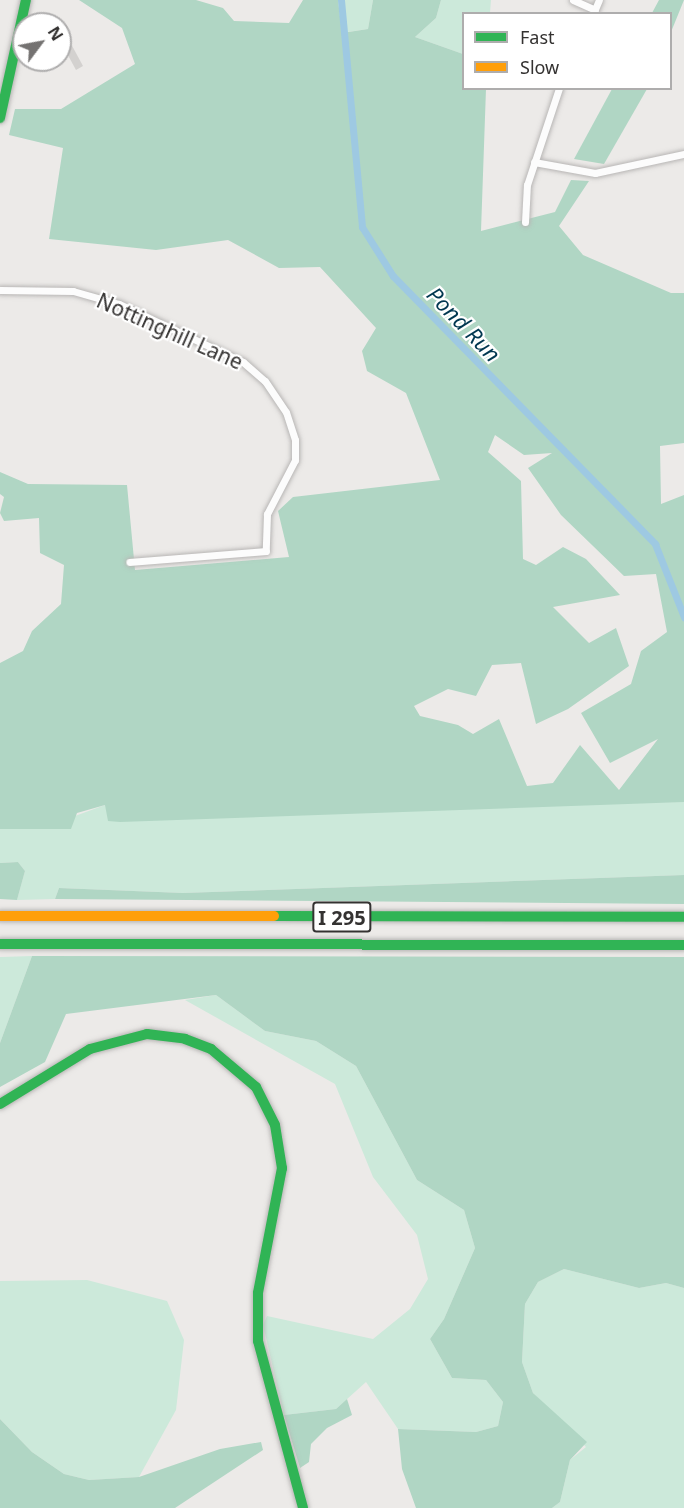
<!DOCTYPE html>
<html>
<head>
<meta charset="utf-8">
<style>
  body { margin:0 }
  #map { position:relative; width:684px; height:1508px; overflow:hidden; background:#eceae8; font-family:"Noto Sans",sans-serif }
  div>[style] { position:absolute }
  .green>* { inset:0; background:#cce9da }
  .forest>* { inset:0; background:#b0d6c4 }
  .canal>* { height:7px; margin:-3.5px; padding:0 3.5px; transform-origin:3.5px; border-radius:3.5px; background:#9ec9e2 }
  .building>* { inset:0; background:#d3d1cf }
  .roads { filter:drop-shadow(0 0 2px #b8b6b5) drop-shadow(0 0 2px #b8b6b5) }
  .street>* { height:7px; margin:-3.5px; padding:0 3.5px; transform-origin:3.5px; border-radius:3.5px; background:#fcfcfc }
  .fast>* { height:10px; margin:-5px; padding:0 5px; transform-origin:5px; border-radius:5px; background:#30b455 }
  .slow>* { height:10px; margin:-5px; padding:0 5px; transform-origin:5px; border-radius:5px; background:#ff9f0a }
  span { translate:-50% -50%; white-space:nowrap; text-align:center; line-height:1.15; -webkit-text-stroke:4.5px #fff; paint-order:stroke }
  .shield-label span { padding:2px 4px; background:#fff; border:2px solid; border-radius:4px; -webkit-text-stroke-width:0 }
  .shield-label { font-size:20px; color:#343231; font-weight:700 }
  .street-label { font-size:21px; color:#343231 }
  .water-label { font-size:22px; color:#013750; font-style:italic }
  .legend { position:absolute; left:462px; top:12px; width:210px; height:78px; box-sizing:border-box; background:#fff; border:2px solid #aeadad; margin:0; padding:8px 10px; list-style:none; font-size:18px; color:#343231 }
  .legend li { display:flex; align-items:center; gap:12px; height:30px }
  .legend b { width:30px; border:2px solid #aeadad }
  .north { position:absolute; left:12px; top:12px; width:60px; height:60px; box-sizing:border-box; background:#fff; border:2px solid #aeadad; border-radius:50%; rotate:58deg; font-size:16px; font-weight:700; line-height:24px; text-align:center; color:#343231 }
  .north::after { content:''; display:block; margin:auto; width:21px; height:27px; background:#747271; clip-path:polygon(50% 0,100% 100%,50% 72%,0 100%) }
</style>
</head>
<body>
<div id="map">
  <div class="green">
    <div style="clip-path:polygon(338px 0,373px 0,368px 29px,341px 33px)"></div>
    <div style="clip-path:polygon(441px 0,491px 0,490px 13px,464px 14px,463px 54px,415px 37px,436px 18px)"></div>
    <div style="clip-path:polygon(684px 802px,684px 875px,183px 893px,59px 888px,55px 899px,17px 900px,25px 871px,18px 862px,0 863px,0 829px,45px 827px,105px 805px)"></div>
    <div style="clip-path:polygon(32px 956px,21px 986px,0 1043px,0 957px)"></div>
    <div style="clip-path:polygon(216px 995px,265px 1031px,316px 1041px,356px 1066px,417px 1180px,464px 1210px,475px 1248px,444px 1319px,430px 1339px,452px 1378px,486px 1380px,503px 1402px,498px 1426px,476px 1432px,398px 1429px,366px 1382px,336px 1409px,284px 1415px,263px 1325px,267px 1316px,373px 1339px,410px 1309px,428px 1279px,417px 1235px,373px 1177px,335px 1084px,185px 1000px)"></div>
    <div style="clip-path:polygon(564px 1269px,639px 1288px,666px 1283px,684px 1288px,684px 1508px,552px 1508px,560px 1502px,570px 1460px,586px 1447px,533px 1393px,522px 1362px,525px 1304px,538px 1282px)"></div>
    <div style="clip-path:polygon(87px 1280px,167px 1301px,184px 1340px,176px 1410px,139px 1477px,89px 1480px,64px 1474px,32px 1452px,0 1419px,0 1281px)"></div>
  </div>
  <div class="forest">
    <div style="clip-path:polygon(evenodd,79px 0,196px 0,223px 8px,234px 21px,289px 23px,303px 0,338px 0,342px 33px,368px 29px,373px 0,441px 0,436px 18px,415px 37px,463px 54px,464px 88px,486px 89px,481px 231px,555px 212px,571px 180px,589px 181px,559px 226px,583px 255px,671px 293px,684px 293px,684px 443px,660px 446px,661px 504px,684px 495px,684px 802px,120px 822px,108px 821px,105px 805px,77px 813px,71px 829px,0 829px,0 663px,23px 651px,32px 631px,61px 604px,64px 565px,40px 553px,39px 518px,4px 521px,0 513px,4px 497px,0 494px,0 472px,28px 484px,127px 485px,135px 570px,289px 557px,278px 511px,293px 497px,440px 480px,406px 393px,367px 371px,362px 351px,376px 328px,320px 267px,279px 268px,228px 240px,156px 250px,49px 239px,63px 148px,9px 135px,15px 109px,61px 109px,135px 64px,122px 28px,79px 0,495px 435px,524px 455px,552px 453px,528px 468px,561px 515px,624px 576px,656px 574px,667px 632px,641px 651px,631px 684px,581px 713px,610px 763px,658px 739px,619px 790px,580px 745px,553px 783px,527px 786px,499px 719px,473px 734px,458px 725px,420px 716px,414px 706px,448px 689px,476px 696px,492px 665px,521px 663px,536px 724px,568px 709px,629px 666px,616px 628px,589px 643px,553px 607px,620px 595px,586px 559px,563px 547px,536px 565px,523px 559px,521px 481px,488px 452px,495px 435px)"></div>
    <div style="clip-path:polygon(659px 0,684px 0,671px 32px,670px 14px,652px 13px)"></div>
    <div style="clip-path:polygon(612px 89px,647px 89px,604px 164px,574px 159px)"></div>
    <div style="clip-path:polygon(18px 862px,25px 871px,17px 900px,0 899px,0 863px)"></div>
    <div style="clip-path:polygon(684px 875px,684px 904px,55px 899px,59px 888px,183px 893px)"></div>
    <div style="clip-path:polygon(32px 956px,684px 957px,684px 1288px,666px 1283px,639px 1288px,564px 1269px,538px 1282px,525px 1304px,522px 1362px,533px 1393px,587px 1442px,570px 1460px,560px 1502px,552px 1508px,416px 1508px,402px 1469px,398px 1429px,476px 1432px,498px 1426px,503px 1402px,486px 1380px,452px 1378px,430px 1339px,444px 1319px,475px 1248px,464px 1210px,417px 1180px,356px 1066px,316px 1041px,265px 1031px,216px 995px,66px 1014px,45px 1062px,0 1087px,0 1043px)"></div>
    <div style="clip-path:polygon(347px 1399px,352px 1415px,327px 1428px,311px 1444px,309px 1462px,300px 1468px,284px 1415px,336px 1409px)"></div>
    <div style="clip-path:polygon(0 1419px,32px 1452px,64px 1474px,89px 1480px,139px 1477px,220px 1449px,261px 1442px,263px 1450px,175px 1508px,0 1508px)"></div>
  </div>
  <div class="canal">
    <div style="left:341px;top:0;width:228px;rotate:84.7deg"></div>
    <div style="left:362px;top:227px;width:58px;rotate:57.7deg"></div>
    <div style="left:393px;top:276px;width:375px;rotate:45.6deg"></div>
    <div style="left:655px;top:544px;width:79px;rotate:68.3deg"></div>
  </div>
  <div class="building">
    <div style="clip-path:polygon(70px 42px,83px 66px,76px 70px,63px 46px)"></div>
  </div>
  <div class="roads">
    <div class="street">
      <div style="left:573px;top:0;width:24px;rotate:24deg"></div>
      <div style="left:593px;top:14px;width:15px;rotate:-67deg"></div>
      <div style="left:534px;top:162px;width:62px;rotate:10.2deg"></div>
      <div style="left:595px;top:173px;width:91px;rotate:-12.1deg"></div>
      <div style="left:525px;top:222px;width:37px;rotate:-87deg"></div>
      <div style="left:527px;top:185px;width:102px;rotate:-71.7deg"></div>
      <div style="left:0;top:290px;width:73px;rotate:0.8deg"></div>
      <div style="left:73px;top:291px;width:48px;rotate:15.8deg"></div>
      <div style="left:119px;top:304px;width:137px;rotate:25.1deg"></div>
      <div style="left:243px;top:362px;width:29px;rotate:41deg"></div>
      <div style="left:265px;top:381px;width:37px;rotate:56deg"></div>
      <div style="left:286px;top:412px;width:29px;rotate:72deg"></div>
      <div style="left:295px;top:440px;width:20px;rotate:90deg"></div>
      <div style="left:295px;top:460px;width:61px;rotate:117.4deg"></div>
      <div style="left:267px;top:514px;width:37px;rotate:92deg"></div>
      <div style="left:266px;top:551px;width:137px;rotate:175.4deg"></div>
    </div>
    <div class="fast">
      <div style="left:0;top:118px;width:121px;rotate:-77.6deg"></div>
      <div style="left:274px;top:916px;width:410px;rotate:0.1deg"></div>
      <div style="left:0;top:944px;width:684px;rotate:0.08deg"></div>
      <div style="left:0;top:1104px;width:105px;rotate:-31.4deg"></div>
      <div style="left:90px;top:1049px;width:59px;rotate:-14.7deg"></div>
      <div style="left:147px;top:1034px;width:38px;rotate:7deg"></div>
      <div style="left:185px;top:1039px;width:28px;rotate:21deg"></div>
      <div style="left:211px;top:1049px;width:59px;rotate:40.2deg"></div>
      <div style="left:256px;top:1087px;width:42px;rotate:63.4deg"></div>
      <div style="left:275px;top:1125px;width:44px;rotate:80.8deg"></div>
      <div style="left:282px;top:1168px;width:127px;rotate:100.9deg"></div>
      <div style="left:258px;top:1293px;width:48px;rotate:90deg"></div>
      <div style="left:258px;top:1341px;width:173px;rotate:74.9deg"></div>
    </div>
    <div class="slow">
      <div style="left:0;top:916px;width:274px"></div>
    </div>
  </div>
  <div class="shield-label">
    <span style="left:342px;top:917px">I 295</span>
  </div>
  <div class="street-label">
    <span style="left:170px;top:331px;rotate:24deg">Nottinghill Lane</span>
  </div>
  <div class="water-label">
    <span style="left:464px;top:324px;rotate:46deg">Pond Run</span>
  </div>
  <ul class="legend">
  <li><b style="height:8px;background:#30b455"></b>Fast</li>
  <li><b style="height:8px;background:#ff9f0a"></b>Slow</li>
  </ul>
  <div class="north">N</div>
</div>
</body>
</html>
